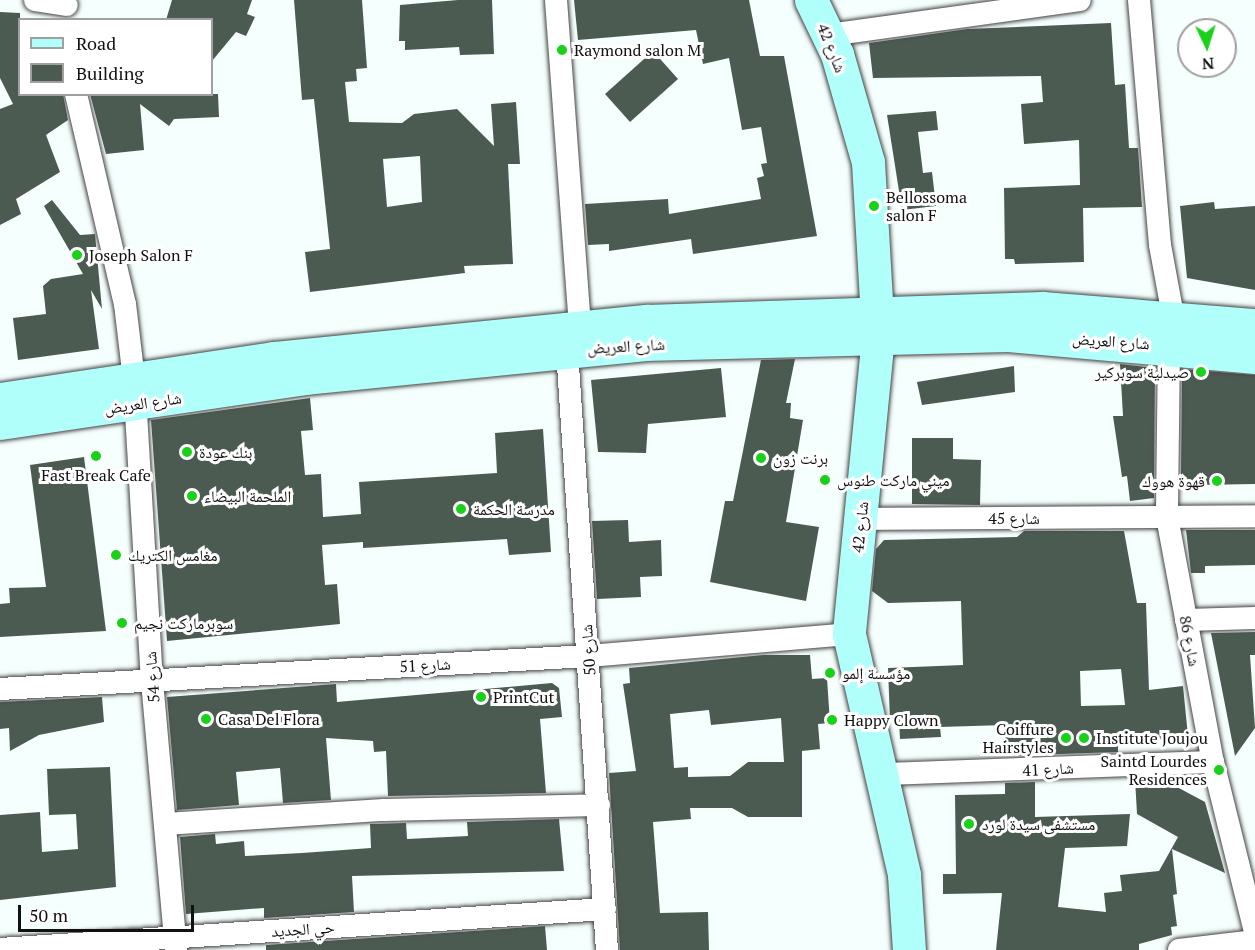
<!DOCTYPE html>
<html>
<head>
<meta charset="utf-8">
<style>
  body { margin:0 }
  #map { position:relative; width:1255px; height:950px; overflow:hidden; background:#f5fffd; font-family:"PT Serif","Noto Naskh Arabic",serif }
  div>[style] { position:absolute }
  .building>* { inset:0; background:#4c5b52 }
  .roads { filter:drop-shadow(0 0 2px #444) drop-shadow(0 0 2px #444) }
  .street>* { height:22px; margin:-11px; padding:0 11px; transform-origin:11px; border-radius:11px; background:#fff }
  .secondary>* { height:33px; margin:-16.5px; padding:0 16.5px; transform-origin:16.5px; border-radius:16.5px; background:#b0fffa }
  .dots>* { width:16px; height:16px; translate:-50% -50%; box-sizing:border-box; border:3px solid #fff; border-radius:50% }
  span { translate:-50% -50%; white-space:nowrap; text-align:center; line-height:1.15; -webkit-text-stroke:6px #fff; paint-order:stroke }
  .street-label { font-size:16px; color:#111 }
  .poi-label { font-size:16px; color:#111 }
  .left { translate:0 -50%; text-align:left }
  .right { translate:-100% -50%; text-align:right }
  .legend { position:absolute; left:18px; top:18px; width:195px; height:78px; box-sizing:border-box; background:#fff; border:2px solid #a0a0a0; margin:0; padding:8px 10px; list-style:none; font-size:18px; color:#111 }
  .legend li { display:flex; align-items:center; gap:12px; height:30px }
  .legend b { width:30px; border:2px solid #a0a0a0 }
  .north { position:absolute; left:1177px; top:18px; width:60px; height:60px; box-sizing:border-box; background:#fff; border:2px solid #a0a0a0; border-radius:50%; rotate:176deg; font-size:16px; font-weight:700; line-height:24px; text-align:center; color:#111 }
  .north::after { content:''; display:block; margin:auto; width:21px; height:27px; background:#19d119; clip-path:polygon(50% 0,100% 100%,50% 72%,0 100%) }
  .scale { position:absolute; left:18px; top:905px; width:176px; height:27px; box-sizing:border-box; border:3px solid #111; border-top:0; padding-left:8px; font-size:18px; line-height:21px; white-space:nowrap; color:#111; -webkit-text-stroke:4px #fff; paint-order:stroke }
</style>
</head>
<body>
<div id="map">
  <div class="building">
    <div style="clip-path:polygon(172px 0,252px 0,247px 14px,255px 17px,246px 36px,236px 32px,212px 61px,212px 20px,166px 20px)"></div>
    <div style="clip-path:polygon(evenodd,294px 0,362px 0,367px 68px,356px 69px,357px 81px,345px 82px,349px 122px,402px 123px,414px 114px,457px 109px,494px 146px,491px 104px,516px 102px,520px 164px,508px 164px,513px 264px,464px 266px,465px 273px,310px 292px,305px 252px,330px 249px,314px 99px,302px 100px,294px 0,420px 156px,422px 202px,387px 207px,383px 159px,420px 156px)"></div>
    <div style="clip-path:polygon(458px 0,492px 0,494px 54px,460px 55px,459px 47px,405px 50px,405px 41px,399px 41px,400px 5px)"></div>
    <div style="clip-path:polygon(574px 0,749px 0,760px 56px,784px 56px,817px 236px,693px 254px,691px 239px,609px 251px,609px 244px,588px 245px,585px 204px,668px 199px,669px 214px,761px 199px,757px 178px,764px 176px,761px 164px,767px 163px,761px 127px,742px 130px,729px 58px,703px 64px,696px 30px,578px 40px)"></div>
    <div style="clip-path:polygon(0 12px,20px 13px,20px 94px,63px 94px,68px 120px,46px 135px,60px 172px,16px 199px,21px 214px,0 225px,0 109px,13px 104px,0 78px)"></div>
    <div style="clip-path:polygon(1111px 23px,1115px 85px,1125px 84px,1129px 148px,1138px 148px,1142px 207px,1083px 208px,1084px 262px,1015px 264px,1014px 259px,1005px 259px,1004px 188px,1080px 185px,1079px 140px,1024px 144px,1021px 104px,1043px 102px,1041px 76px,873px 78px,869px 43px,967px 29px)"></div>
    <div style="clip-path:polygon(653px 51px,678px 79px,630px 122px,605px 94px)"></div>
    <div style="clip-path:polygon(90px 94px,218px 94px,219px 117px,174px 119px,169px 126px,140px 104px,144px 150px,106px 154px)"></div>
    <div style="clip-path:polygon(936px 111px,938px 130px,918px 132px,923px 173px,932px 172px,936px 206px,902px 210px,887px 115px)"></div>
    <div style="clip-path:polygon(52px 200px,80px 235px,95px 234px,102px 309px,91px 290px,99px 349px,18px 360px,13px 318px,46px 314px,43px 286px,51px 279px,83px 274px,44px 206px)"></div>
    <div style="clip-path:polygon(1214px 202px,1215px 209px,1255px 206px,1255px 290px,1187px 278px,1180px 206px)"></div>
    <div style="clip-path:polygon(795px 359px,786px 403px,791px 403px,790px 418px,803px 420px,786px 522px,819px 527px,806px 601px,710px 582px,725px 501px,733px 501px,761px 360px)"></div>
    <div style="clip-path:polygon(1120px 364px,1155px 368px,1154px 498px,1130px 501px,1127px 476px,1122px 477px,1113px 416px,1123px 416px)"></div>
    <div style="clip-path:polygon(1014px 366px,1015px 392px,922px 405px,917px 382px)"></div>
    <div style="clip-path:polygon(721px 368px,726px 417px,648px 424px,646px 453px,598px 452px,591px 380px)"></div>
    <div style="clip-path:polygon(1182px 369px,1255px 375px,1255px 484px,1196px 485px,1181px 475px)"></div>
    <div style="clip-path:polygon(310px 398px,313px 430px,301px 431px,305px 475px,321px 474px,323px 517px,361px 514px,359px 482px,497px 473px,495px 433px,543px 429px,551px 552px,509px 555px,507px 539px,363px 548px,363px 542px,322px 545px,325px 585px,337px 584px,340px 624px,167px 641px,151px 420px)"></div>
    <div style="clip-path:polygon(912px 438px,953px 438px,953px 459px,981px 460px,980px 505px,912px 504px)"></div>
    <div style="clip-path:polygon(84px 457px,106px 631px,0 637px,0 604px,10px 603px,9px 588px,46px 587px,30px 465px)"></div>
    <div style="clip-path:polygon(628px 520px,629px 542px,661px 540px,662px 576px,640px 577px,641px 597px,597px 599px,592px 521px)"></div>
    <div style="clip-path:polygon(1186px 530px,1255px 530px,1255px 565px,1205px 566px,1205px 573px,1191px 573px)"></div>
    <div style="clip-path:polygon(evenodd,1024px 531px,1124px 531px,1137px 603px,1146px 603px,1149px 690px,1183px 686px,1188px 736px,1118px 744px,1118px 752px,1005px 756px,1005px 725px,940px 727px,941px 737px,900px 739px,899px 720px,890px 721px,888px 668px,963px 665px,961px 601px,888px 603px,872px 591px,876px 549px,884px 540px,1017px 537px,1024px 531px,1121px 669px,1125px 705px,1081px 706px,1080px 671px,1121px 669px)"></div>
    <div style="clip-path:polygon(1255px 632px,1255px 655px,1250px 655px,1255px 728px,1235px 756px,1211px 633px)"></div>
    <div style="clip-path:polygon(evenodd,763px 655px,810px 655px,812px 679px,827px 678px,830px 723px,818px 724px,820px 749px,802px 751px,802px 817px,748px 817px,732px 808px,690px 808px,691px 819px,653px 822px,660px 913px,708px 912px,709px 950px,620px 950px,609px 773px,636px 771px,623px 684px,630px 683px,629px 668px,763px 655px,709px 710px,711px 725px,781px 718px,784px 762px,748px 762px,730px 776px,688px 777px,688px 767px,674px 768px,670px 714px,709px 710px)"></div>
    <div style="clip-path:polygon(552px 683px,559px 688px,562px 717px,540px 719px,546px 793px,388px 796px,386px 751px,374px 752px,373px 741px,326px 738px,331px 800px,283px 803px,280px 768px,236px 772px,239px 805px,177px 810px,167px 697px,336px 684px,337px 702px)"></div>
    <div style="clip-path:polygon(102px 697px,104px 722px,39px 735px,10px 751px,9px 728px,0 729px,0 702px)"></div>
    <div style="clip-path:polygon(110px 767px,116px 887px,0 900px,0 815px,40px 812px,42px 852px,78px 849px,76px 814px,49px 815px,47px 769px)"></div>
    <div style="clip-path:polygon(1135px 779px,1162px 779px,1205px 802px,1225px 873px,1172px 849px,1177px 894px,1173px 895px,1177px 926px,1171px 927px,1172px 935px,1139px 944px,1139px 950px,996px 950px,1002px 893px,943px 894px,943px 874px,956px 874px,955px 795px,1005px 794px,1005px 783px,1035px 782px,1035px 817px,1130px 814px,1127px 846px,1065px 848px,1058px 907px,1106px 912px,1104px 893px,1122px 891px,1120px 875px,1159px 871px,1178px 837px,1137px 814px)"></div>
    <div style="clip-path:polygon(559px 819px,564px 871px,352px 876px,354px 912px,264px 918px,264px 908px,186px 914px,180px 837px,215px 834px,216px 844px,244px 841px,245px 856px,302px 853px,371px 848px,370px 824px,406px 823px,407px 839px,468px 836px,467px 822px)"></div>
    <div style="clip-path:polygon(545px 926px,547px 950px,266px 950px,266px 945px)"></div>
  </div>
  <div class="roads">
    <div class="street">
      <div style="left:35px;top:0;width:32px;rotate:9deg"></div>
      <div style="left:556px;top:0;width:326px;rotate:85.8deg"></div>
      <div style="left:1139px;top:0;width:246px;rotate:85.1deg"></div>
      <div style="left:1160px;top:245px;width:72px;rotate:79.6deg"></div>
      <div style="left:829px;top:35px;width:253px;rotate:-7.9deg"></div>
      <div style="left:76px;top:94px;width:216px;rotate:76.9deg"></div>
      <div style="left:125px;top:304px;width:76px;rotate:83.2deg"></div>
      <div style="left:134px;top:379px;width:303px;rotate:86.6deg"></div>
      <div style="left:152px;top:681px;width:270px;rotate:84.9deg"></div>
      <div style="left:1169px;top:345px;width:172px;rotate:90.7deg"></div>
      <div style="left:1167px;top:517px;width:249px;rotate:79.4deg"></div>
      <div style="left:1213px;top:762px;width:175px;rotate:76.1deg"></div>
      <div style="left:567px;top:350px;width:601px;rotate:86.19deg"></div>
      <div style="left:861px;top:519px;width:394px;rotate:-0.4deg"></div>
      <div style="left:1186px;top:620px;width:69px;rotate:-1.7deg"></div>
      <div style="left:0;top:689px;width:589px;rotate:-3.21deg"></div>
      <div style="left:588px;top:656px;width:262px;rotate:-4.8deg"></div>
      <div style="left:884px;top:774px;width:329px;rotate:-2.1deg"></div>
      <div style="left:165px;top:824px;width:219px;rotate:-3.7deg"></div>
      <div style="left:384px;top:810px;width:215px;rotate:-1.3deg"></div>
      <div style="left:0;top:949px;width:606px;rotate:-3.78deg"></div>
      <div style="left:1179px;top:950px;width:77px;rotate:-6.8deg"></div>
    </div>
    <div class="secondary">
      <div style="left:811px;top:0;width:60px;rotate:64.3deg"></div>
      <div style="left:837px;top:54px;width:112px;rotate:74deg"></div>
      <div style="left:868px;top:162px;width:174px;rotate:86.7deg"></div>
      <div style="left:878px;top:336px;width:299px;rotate:95.6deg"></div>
      <div style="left:849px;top:634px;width:247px;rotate:77.1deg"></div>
      <div style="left:904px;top:875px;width:75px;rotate:86.2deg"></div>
      <div style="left:0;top:399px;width:277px;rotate:-8.5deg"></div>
      <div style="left:274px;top:358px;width:374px;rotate:-5.7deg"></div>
      <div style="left:646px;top:321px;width:396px;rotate:-1.9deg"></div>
      <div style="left:1042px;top:308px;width:214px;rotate:4.6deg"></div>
      <div style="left:0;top:423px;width:308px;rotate:-8.4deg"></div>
      <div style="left:305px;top:378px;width:341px;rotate:-5.7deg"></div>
      <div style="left:644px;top:344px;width:364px;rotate:-1.4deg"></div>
      <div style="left:1008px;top:335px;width:248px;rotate:5.1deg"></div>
    </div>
  </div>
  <div class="dots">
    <div style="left:562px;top:50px;background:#19d119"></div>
    <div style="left:874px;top:206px;background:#19d119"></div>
    <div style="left:77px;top:255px;background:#19d119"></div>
    <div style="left:1201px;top:372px;background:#19d119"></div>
    <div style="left:187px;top:452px;background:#19d119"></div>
    <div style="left:96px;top:456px;background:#19d119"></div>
    <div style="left:761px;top:458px;background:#19d119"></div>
    <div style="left:825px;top:480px;background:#19d119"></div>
    <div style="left:1217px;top:481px;background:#19d119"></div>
    <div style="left:192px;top:496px;background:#19d119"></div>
    <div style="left:461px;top:509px;background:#19d119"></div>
    <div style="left:116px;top:555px;background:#19d119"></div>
    <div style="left:122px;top:623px;background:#19d119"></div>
    <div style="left:830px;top:673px;background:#19d119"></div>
    <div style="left:481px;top:697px;background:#19d119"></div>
    <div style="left:206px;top:719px;background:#19d119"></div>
    <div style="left:832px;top:720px;background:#19d119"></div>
    <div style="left:1066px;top:738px;background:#19d119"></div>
    <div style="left:1084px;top:738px;background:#19d119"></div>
    <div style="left:1219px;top:770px;background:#19d119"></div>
    <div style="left:969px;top:824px;background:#19d119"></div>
  </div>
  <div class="street-label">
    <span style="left:832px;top:48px;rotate:68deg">شارع 42</span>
    <span style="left:1111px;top:341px;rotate:4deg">شارع العريض</span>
    <span style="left:626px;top:346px;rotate:-3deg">شارع العريض</span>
    <span style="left:143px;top:403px;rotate:-8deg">شارع العريض</span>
    <span style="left:1014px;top:518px">شارع 45</span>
    <span style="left:860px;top:527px;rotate:-84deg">شارع 42</span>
    <span style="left:1190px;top:641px;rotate:79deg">شارع 86</span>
    <span style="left:588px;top:650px;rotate:-94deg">شارع 50</span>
    <span style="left:425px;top:665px;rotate:-3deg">شارع 51</span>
    <span style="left:152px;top:677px;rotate:-94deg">شارع 54</span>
    <span style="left:1048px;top:769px;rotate:-3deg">شارع 41</span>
    <span style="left:303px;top:929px;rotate:-4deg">حي الجديد</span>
  </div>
  <div class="poi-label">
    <span class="left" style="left:574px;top:50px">Raymond salon M</span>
    <span class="left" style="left:886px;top:206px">Bellossoma<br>salon F</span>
    <span class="left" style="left:89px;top:255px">Joseph Salon F</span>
    <span class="right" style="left:1189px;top:372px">صيدلية سوبركير</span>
    <span class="left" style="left:199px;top:452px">بنك عودة</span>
    <span class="left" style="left:773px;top:458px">برنت زون</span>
    <span style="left:96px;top:475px">Fast Break Cafe</span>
    <span class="left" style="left:837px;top:480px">ميني ماركت طنوس</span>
    <span class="right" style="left:1205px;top:481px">قهوة هووك</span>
    <span class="left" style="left:204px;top:496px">الملحمة البيضاء</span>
    <span class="left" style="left:473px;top:509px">مدرسة الحكمة</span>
    <span class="left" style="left:128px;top:555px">مغامس الكتريك</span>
    <span class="left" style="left:134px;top:623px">سوبرماركت نجيم</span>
    <span class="left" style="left:842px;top:673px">مؤسسة إلمو</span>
    <span class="left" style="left:493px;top:697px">PrintCut</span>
    <span class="left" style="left:218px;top:719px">Casa Del Flora</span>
    <span class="left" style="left:844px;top:720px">Happy Clown</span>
    <span class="right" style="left:1054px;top:738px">Coiffure<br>Hairstyles</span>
    <span class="left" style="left:1096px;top:738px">Institute Joujou</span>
    <span class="right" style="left:1207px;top:770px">Saintd Lourdes<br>Residences</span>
    <span class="left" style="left:982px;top:824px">مستشفى سيدة لورد</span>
  </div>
  <ul class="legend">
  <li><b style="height:8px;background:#b0fffa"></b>Road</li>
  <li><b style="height:16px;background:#4c5b52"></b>Building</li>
  </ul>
  <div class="north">N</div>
  <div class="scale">50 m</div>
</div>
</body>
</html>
